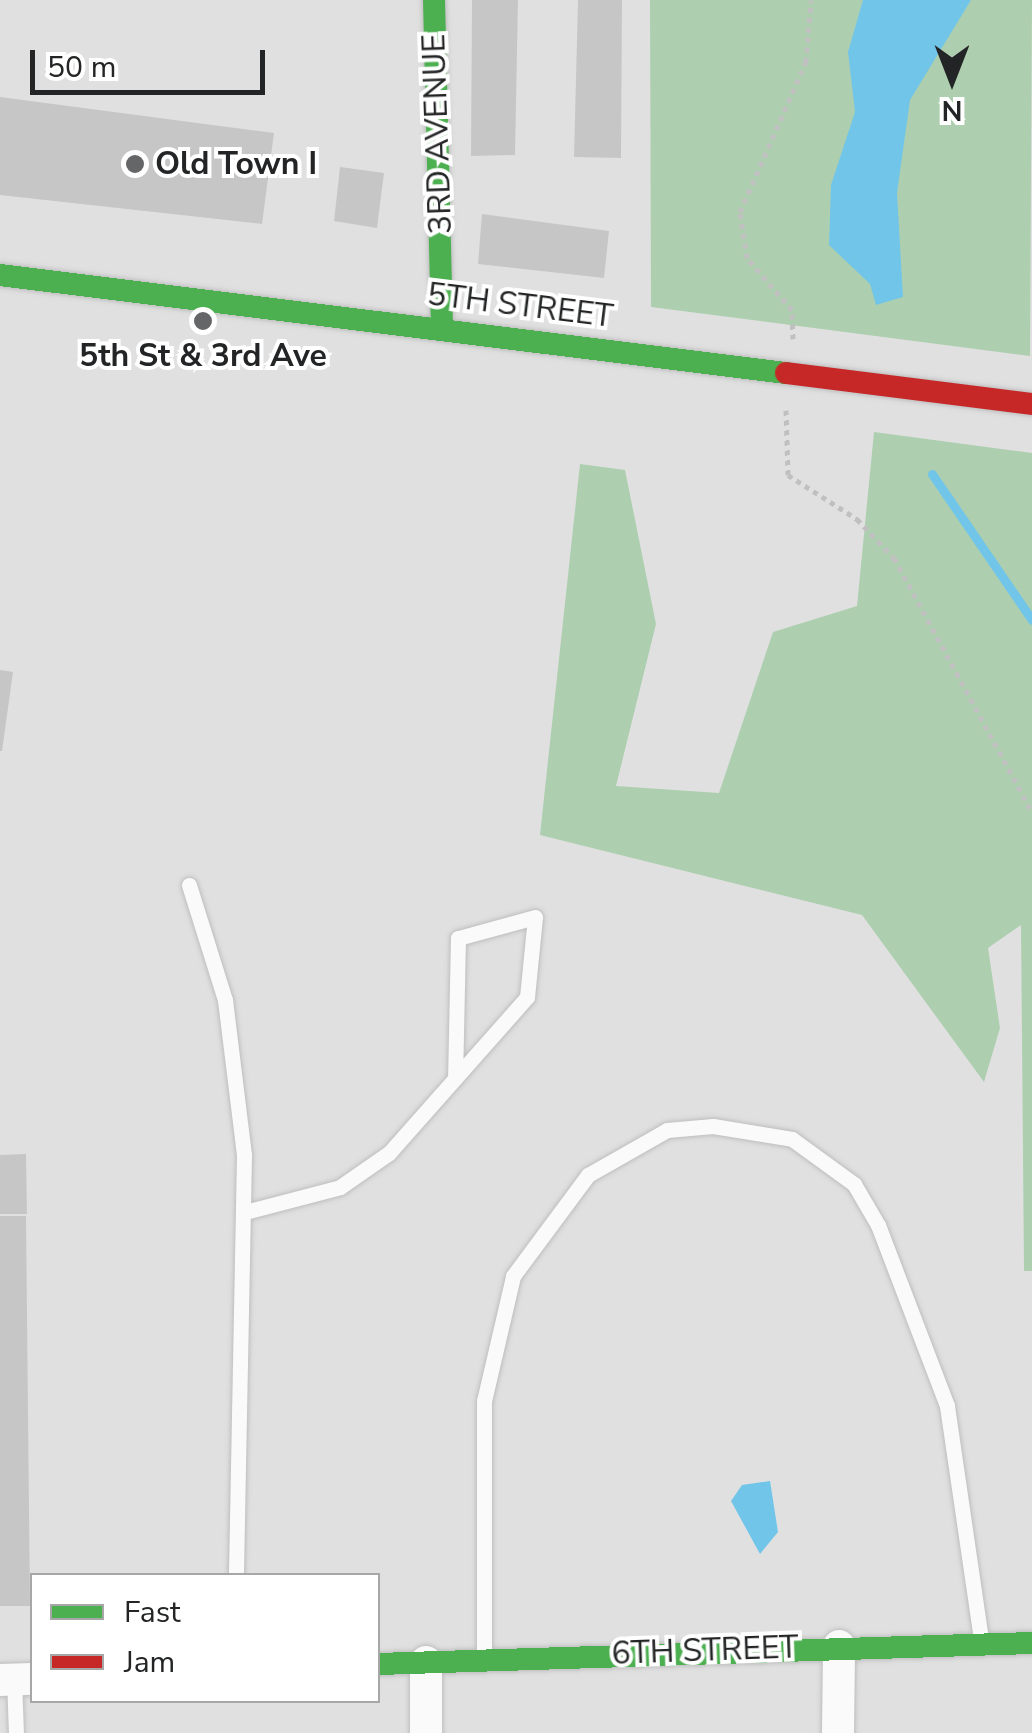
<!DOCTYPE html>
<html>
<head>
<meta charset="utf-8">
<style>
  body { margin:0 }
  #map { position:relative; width:1032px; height:1733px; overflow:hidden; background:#e0e0e1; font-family:"Nunito Sans",sans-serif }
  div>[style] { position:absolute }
  .green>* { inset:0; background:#adcfaf }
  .water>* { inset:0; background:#71c5e9 }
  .stream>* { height:9px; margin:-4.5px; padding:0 4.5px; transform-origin:4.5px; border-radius:4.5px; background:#71c5e9 }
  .building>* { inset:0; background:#c7c6c6 }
  .path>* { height:5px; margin-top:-2.5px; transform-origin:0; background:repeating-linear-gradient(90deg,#c0c0c0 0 5px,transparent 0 10px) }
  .roads { filter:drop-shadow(0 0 2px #bebebf) drop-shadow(0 0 2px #bebebf) }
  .lane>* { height:15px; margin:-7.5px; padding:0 7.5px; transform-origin:7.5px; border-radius:7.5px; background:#fafafa }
  .street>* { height:32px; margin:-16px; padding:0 16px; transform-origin:16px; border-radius:16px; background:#fafafa }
  .fast>* { height:22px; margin:-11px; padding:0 11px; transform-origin:11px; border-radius:11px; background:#4caf50 }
  .jam>* { height:22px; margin:-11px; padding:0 11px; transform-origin:11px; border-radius:11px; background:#c62828 }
  .dots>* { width:28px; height:28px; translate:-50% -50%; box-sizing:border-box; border:5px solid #fff; border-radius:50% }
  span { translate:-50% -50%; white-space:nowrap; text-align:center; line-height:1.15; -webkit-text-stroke:8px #fff; paint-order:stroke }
  .street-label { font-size:32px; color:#232425 }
  .poi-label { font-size:32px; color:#232425; font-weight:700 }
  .left { translate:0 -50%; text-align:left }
  .legend { position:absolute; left:30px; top:1573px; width:350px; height:130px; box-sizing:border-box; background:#fff; border:2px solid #a7a7a8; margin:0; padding:12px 18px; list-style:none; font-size:30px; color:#232425 }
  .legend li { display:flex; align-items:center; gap:20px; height:50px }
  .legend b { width:50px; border:2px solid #a7a7a8 }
  .north { position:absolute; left:902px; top:30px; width:100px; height:100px; -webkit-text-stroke:8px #fff; paint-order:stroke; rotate:180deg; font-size:28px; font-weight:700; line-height:40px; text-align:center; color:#232425 }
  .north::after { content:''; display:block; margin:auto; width:35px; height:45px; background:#232425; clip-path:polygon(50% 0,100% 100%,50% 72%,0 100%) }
  .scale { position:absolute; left:30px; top:50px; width:235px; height:45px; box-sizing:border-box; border:5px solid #232425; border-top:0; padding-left:12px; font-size:30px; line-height:35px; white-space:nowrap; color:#232425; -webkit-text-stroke:8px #fff; paint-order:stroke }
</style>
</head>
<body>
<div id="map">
  <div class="green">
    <div style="clip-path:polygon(650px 0,1032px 0,1030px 356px,651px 307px)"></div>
    <div style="clip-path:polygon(874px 432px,1032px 453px,1032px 1271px,1024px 1271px,1021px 925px,988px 948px,1000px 1028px,984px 1082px,862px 915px,540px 835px,580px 464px,625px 470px,656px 624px,616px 786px,719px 793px,773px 632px,857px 606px)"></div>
  </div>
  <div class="water">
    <div style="clip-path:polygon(863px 0,971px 0,910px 100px,897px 193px,903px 297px,876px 305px,870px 284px,829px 245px,831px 185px,855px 112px,848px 52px)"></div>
    <div style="clip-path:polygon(770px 1481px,778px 1532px,760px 1554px,731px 1501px,742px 1485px)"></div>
  </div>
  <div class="stream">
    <div style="left:932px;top:474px;width:177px;rotate:55.6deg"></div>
  </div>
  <div class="building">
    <div style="clip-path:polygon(472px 0,518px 0,515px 155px,471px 156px)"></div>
    <div style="clip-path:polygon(578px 0,622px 0,621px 158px,574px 157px)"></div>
    <div style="clip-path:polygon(0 97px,274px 133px,262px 224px,0 195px)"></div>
    <div style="clip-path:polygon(340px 167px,384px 173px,377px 228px,334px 221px)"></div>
    <div style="clip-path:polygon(482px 214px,609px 231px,604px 278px,478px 264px)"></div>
    <div style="clip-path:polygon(0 670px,13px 672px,2px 751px,0 751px)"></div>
    <div style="clip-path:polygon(26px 1154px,27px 1214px,0 1214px,0 1155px)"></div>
    <div style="clip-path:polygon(0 1216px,26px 1216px,30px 1606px,0 1606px)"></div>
  </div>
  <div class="path">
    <div style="left:793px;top:339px;width:29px;rotate:-92deg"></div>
    <div style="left:792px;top:310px;width:69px;rotate:-130.9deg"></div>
    <div style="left:747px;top:258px;width:47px;rotate:-98.7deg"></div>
    <div style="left:740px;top:212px;width:164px;rotate:-66.3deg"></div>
    <div style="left:806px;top:62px;width:62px;rotate:-85.4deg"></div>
    <div style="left:786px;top:410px;width:65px;rotate:88.2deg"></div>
    <div style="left:788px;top:475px;width:82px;rotate:32.5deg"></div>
    <div style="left:857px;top:519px;width:54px;rotate:46.5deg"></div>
    <div style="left:894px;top:558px;width:289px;rotate:61.5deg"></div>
  </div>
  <div class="roads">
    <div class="lane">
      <div style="left:189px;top:885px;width:121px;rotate:72.6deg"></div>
      <div style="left:225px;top:1000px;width:156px;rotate:83deg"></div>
      <div style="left:244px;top:1155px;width:421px;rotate:91.1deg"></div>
      <div style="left:245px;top:1212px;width:98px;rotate:-14.7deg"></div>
      <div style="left:340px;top:1187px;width:60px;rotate:-34.8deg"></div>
      <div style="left:389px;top:1153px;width:208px;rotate:-48.5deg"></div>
      <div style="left:527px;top:997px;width:80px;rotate:-84.3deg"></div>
      <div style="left:535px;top:917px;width:80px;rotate:164.7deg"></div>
      <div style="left:458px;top:938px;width:140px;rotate:91.2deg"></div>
      <div style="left:484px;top:1656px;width:255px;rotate:-90deg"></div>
      <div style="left:484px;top:1401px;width:128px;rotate:-76.9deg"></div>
      <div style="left:513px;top:1276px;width:126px;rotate:-53.4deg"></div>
      <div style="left:588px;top:1175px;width:91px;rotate:-29.7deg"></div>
      <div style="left:667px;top:1130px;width:46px;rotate:-5deg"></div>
      <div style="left:713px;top:1126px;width:80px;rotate:9.3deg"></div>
      <div style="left:792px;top:1139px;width:77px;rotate:36deg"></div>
      <div style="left:854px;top:1184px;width:48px;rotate:59.7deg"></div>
      <div style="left:878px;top:1225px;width:194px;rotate:69.1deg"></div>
      <div style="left:947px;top:1406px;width:235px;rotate:81.7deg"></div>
      <div style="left:14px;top:1679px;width:54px;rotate:87.9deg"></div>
    </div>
    <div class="street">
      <div style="left:0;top:1680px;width:32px;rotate:-2deg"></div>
      <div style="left:426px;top:1733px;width:71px;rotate:-90deg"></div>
      <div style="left:838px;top:1733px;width:87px;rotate:-89.3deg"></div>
    </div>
    <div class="fast">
      <div style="left:434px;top:0;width:329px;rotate:88.6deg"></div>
      <div style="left:0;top:275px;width:792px;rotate:7.11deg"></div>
      <div style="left:378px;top:1664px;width:654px;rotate:-1.84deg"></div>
    </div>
    <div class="jam">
      <div style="left:786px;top:373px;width:248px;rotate:7.2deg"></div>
    </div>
  </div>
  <div class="dots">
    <div style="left:135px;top:164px;background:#656667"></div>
    <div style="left:203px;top:321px;background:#656667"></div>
  </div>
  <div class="street-label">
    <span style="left:438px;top:134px;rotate:-92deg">3RD AVENUE</span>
    <span style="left:520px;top:306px;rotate:7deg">5TH STREET</span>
    <span style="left:705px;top:1651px;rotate:-2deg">6TH STREET</span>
  </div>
  <div class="poi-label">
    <span class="left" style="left:155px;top:164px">Old Town I</span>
    <span style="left:203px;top:356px">5th St &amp; 3rd Ave</span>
  </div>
  <ul class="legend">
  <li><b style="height:12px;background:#4caf50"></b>Fast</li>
  <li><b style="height:12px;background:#c62828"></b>Jam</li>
  </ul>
  <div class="north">N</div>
  <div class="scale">50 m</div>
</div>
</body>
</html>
